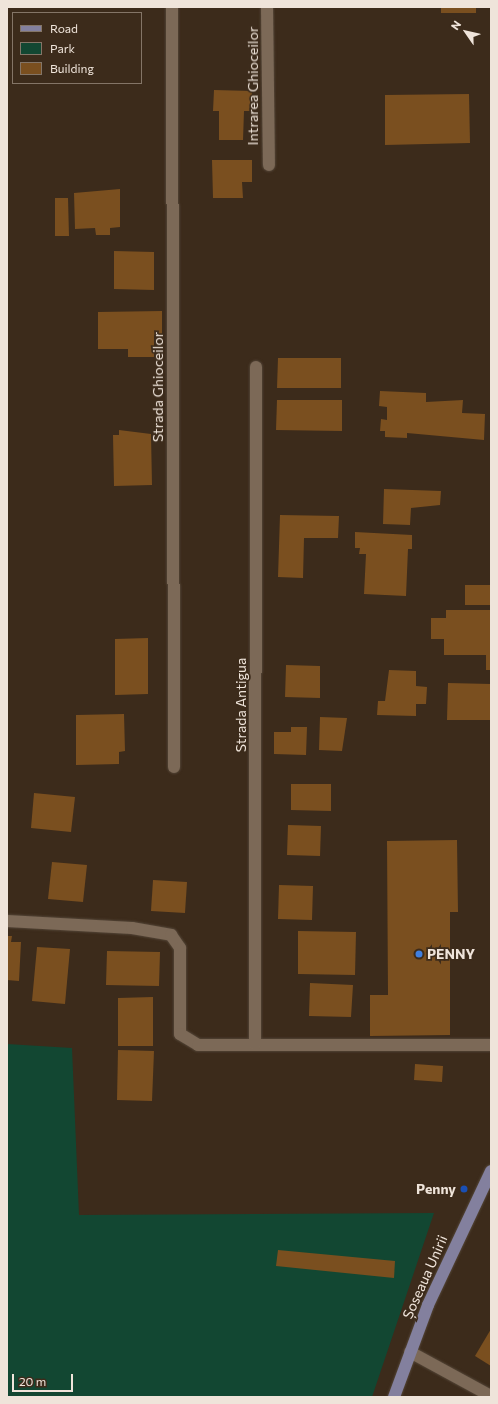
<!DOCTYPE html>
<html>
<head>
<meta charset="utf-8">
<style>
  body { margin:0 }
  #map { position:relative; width:498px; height:1404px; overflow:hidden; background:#3c2b1b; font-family:Commissioner,sans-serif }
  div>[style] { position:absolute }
  .green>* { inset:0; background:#124732 }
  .building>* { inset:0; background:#7a4f1f }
  .roads { filter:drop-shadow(0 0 1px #544638) drop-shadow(0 0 1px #544638) }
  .minor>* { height:12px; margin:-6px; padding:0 6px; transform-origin:6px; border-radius:6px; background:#7c6957 }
  .major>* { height:12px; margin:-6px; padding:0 6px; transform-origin:6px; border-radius:6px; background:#83809e }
  .dots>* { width:11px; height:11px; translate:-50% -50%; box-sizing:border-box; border:2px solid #3c2b1b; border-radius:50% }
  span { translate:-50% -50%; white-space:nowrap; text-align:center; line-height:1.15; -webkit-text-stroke:3.5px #3c2b1b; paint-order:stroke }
  .street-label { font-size:14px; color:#efe4da }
  .poi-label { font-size:14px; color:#efe4da; font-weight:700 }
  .left { translate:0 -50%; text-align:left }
  .right { translate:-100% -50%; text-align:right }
  .frame { position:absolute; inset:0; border:8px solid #efe4da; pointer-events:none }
  .legend { position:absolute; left:12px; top:12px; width:130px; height:72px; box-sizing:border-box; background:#3c2b1b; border:1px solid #847567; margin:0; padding:5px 7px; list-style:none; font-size:12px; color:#efe4da }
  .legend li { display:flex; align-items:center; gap:8px; height:20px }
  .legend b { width:20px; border:1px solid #847567 }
  .north { position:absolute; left:446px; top:12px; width:40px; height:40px; -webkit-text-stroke:3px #3c2b1b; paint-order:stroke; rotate:304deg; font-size:11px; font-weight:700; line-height:16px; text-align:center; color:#efe4da }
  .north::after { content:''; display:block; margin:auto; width:14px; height:18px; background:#efe4da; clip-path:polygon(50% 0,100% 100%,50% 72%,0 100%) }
  .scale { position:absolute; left:12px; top:1374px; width:61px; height:18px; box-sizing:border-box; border:2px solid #efe4da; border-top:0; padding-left:5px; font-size:12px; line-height:14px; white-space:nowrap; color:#efe4da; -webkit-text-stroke:3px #3c2b1b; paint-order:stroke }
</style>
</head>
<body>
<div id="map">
  <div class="green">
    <div style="clip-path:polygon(7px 1044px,72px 1048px,79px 1215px,434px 1213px,372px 1397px,7px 1397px)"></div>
  </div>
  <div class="building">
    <div style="clip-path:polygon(441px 7px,476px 7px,476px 13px,441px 13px)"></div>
    <div style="clip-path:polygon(214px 90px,252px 91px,252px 111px,244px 111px,243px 140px,219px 140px,219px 111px,213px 111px)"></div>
    <div style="clip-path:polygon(469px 94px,470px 143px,385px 145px,385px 95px)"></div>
    <div style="clip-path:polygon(212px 160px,252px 160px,252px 182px,242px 182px,243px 198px,213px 198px)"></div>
    <div style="clip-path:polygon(120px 189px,120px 227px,110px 228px,110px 235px,96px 235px,95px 228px,75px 229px,74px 193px)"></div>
    <div style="clip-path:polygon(55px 198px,68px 198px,69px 236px,55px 236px)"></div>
    <div style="clip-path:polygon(114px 251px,154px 252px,154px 290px,114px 289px)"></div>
    <div style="clip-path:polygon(162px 311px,162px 335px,154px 335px,154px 357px,128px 357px,128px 349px,98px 349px,98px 312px)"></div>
    <div style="clip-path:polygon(278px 358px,341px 358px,341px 388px,277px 388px)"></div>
    <div style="clip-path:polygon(380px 391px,426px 393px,426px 402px,463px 400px,462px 413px,485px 414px,484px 440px,407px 433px,407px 438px,385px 437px,385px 431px,380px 431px,381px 419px,387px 420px,387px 407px,379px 406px)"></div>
    <div style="clip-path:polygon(277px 400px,342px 400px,342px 431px,276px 430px)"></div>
    <div style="clip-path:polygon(119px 430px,151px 434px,152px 485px,114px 486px,113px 435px,119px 435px)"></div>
    <div style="clip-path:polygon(384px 489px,441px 491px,440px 505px,411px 508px,410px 525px,383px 524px)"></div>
    <div style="clip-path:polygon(280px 515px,339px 516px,338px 538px,304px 538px,303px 578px,278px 577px)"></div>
    <div style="clip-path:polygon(355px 532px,412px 535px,412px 549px,408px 549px,406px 596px,364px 594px,366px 554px,359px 554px,360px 548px,355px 548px)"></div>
    <div style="clip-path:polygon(465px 585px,491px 585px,491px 605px,465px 605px)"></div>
    <div style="clip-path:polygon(446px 610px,491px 610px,491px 670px,486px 670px,486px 655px,444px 655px,444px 639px,431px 639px,431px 618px,446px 618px)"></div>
    <div style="clip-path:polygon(148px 638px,148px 694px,115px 695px,115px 639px)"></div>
    <div style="clip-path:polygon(286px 665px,320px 666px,320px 698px,285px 697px)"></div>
    <div style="clip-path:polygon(389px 670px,416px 671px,416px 686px,427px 687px,426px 704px,416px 704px,416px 716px,377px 715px,378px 701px,385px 701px)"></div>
    <div style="clip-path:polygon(448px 683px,491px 684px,491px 720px,447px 720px)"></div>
    <div style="clip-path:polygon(124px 714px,125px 751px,119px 752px,119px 764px,76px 765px,76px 715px)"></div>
    <div style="clip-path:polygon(320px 717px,347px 718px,342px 751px,319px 750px)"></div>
    <div style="clip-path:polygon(291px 727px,307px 727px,306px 755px,274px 754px,274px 732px,291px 732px)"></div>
    <div style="clip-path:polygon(291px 784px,331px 784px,331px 811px,291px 810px)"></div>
    <div style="clip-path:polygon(34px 793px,75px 797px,71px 832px,31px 828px)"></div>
    <div style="clip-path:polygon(288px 825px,321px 826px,320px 856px,287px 855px)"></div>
    <div style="clip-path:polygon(457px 840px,458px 912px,450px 912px,450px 1035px,370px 1036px,370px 995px,388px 995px,387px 841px)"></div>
    <div style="clip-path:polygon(52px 862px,87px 865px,83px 902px,48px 899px)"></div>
    <div style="clip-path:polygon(153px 880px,187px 882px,185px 913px,151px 911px)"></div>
    <div style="clip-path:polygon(279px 885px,313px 886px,312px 920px,278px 919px)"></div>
    <div style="clip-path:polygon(298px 931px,356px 932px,355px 975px,298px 974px)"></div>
    <div style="clip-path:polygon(7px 936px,12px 936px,11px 942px,21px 942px,19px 981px,7px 980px)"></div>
    <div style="clip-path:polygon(37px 947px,70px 949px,65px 1004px,32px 1001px)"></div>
    <div style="clip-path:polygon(107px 951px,160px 952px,159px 986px,106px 985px)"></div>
    <div style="clip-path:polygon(310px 983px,353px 985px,351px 1017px,309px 1016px)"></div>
    <div style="clip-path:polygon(153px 997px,153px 1046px,118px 1046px,118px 998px)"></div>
    <div style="clip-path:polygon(118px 1050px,154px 1051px,152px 1101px,117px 1100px)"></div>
    <div style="clip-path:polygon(415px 1064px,443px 1066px,442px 1082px,414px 1080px)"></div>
    <div style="clip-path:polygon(278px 1250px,395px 1261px,394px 1278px,276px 1266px)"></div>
    <div style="clip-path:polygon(491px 1329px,491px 1366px,475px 1356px)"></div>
  </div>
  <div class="roads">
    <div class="minor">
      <div style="left:172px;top:7px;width:760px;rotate:89.85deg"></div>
      <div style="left:267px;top:7px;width:158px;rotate:89.3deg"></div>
      <div style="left:7px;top:921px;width:125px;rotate:3.2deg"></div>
      <div style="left:132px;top:928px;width:40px;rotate:10deg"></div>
      <div style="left:171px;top:935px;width:16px;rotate:55deg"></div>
      <div style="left:180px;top:948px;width:86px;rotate:90deg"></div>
      <div style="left:180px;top:1034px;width:21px;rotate:31deg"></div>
      <div style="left:198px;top:1045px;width:293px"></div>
      <div style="left:255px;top:1044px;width:677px;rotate:-89.92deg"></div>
      <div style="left:410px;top:1352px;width:92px;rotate:28.5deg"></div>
    </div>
    <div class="major">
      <div style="left:394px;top:1397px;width:98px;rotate:-69.7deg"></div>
      <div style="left:428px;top:1305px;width:148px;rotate:-64.8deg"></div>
    </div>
  </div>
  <div class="dots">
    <div style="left:419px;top:954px;background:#3f7fe0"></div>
    <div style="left:464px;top:1189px;background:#1a4fb4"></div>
  </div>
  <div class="street-label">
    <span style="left:253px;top:86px;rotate:-90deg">Intrarea Ghioceilor</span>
    <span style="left:158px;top:387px;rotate:-90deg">Strada Ghioceilor</span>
    <span style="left:241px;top:705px;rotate:-90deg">Strada Antigua</span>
    <span style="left:425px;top:1277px;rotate:-66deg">Șoseaua Unirii</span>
  </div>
  <div class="poi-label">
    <span class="left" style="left:427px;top:954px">PENNY</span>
    <span class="right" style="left:456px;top:1189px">Penny</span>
  </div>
  <div class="frame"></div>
  <ul class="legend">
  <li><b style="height:5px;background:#83809e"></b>Road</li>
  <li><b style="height:11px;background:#124732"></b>Park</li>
  <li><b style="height:11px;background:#7a4f1f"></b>Building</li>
  </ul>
  <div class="north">N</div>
  <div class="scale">20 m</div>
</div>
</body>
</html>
